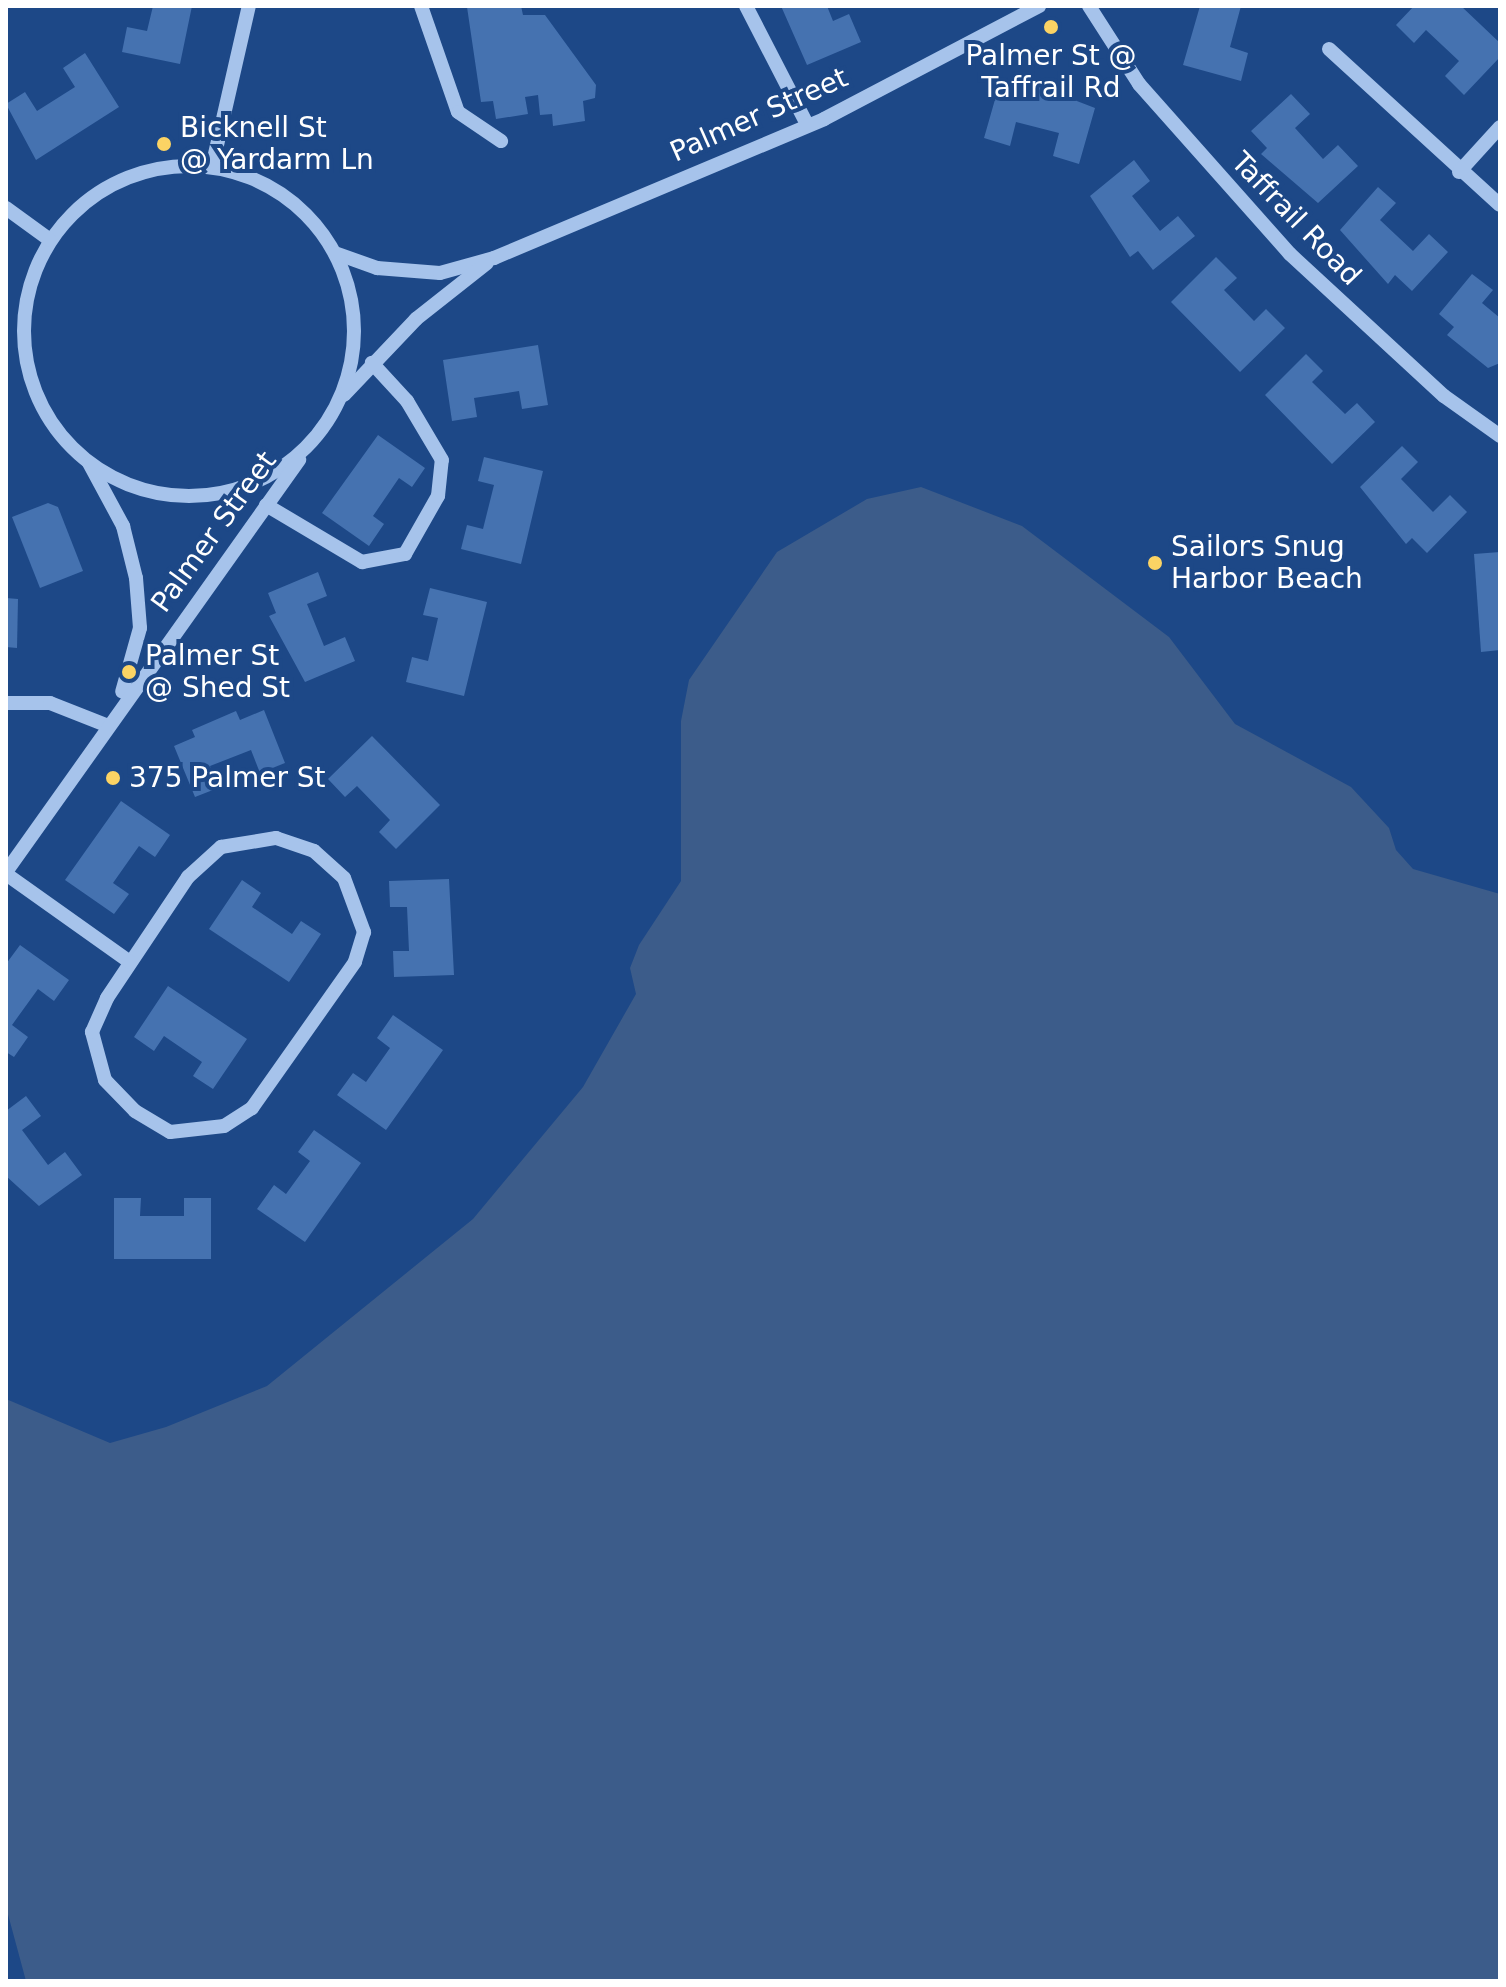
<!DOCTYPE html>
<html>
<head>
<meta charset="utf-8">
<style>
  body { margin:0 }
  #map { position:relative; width:1506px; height:1987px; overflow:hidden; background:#1d4887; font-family:"DejaVu Sans",sans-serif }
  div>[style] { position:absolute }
  .water>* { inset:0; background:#3c5c8a }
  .building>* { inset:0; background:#4572b0 }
  .minor>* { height:14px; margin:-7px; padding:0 7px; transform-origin:7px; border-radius:7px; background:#a6c3eb }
  .minor>.ring { margin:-7px; padding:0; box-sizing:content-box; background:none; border:14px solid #a6c3eb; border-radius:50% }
  .dots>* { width:22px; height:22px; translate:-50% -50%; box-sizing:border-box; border:4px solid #1d4887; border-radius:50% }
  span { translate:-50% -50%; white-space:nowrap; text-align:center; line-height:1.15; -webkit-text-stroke:8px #1d4887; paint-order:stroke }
  .poi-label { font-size:28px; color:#fff }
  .left { translate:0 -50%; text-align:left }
  .street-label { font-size:28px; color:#fff }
  .frame { position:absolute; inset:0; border:8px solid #fff; pointer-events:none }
</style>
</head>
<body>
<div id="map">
  <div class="water">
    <div style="clip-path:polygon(921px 487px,1022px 526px,1169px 637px,1235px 724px,1351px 787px,1389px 828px,1396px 850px,1413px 869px,1500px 894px,1500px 1981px,26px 1981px,6px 1907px,6px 1399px,110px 1443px,166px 1427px,267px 1386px,473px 1219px,583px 1087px,636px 994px,630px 968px,639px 945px,681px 881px,681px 721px,689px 680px,777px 552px,867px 499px)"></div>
  </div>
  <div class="building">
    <div style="clip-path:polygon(153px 6px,192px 6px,180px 64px,122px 52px,127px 27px,147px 31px)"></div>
    <div style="clip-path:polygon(521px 6px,523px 15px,545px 15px,596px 85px,595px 98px,583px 101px,585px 121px,553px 126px,552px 114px,540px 115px,538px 95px,525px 97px,528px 114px,496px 119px,493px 101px,481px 102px,467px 7px)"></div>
    <div style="clip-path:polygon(781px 6px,827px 6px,833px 21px,849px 14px,861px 42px,807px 65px)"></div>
    <div style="clip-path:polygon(1200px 6px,1241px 6px,1230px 47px,1248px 53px,1241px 81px,1183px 65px)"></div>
    <div style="clip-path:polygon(1414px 6px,1461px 6px,1500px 43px,1500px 57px,1464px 95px,1445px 76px,1459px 61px,1426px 30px,1414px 43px,1396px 25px)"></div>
    <div style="clip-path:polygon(85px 53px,119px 107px,36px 160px,6px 104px,25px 92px,37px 111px,75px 87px,63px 68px)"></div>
    <div style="clip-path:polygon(1025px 81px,1095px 108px,1079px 164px,1053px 156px,1059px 133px,1016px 122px,1010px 146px,984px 138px,1000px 82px,1022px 88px)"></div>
    <div style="clip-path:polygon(1291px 94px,1310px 114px,1295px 128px,1323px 159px,1338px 145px,1358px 166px,1318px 203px,1261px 154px,1267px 148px,1251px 131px)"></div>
    <div style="clip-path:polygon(1134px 160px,1150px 181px,1132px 196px,1160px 231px,1178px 216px,1195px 236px,1153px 270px,1138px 251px,1130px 257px,1090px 196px)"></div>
    <div style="clip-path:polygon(1378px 187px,1396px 203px,1380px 220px,1413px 251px,1429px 234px,1448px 252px,1412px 291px,1395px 275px,1388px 284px,1340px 230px)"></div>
    <div style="clip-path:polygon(1216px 257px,1237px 278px,1224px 290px,1254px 321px,1266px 309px,1285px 328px,1240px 372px,1171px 302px)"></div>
    <div style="clip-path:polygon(1472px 274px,1493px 290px,1482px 303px,1500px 318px,1500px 363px,1488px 368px,1447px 335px,1454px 327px,1439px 314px)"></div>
    <div style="clip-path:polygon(538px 345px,548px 405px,522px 409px,519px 391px,474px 398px,477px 417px,452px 421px,443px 360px)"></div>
    <div style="clip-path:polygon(1306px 354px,1323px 371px,1312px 382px,1345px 414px,1357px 403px,1375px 422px,1332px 464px,1265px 395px)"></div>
    <div style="clip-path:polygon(378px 435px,425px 468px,412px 487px,399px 478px,373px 516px,384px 524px,369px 546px,322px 513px)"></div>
    <div style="clip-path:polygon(1402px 446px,1418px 462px,1401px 479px,1433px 512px,1450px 495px,1467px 512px,1427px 553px,1412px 538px,1406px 544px,1360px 487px)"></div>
    <div style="clip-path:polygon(484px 457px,543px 471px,521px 564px,461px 549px,467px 525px,483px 529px,494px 485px,478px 481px)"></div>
    <div style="clip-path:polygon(48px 503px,58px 507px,83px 571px,40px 588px,12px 517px)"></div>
    <div style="clip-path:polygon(1500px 552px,1500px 650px,1481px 652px,1474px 554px)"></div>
    <div style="clip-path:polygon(318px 572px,327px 596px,307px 604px,324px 646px,345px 637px,355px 661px,305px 682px,269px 616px,276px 613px,268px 593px)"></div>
    <div style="clip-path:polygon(430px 588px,487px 602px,464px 696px,406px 682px,412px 657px,428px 661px,438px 618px,423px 615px)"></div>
    <div style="clip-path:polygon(6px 598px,18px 599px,17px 648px,6px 647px)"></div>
    <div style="clip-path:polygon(264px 710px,285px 763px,260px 773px,251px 750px,210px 766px,218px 788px,195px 797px,174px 746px,195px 737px,192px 730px,236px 711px,240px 720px)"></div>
    <div style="clip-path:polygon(372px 736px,440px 805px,396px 849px,379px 832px,390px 820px,357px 786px,345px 797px,328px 779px)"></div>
    <div style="clip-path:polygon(121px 801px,170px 835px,155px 857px,139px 846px,113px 883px,129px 894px,114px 914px,65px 880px)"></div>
    <div style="clip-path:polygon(449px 879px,454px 975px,394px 977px,393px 951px,409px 951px,407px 907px,390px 907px,389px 881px)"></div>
    <div style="clip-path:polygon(242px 880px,261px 893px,252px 907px,292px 934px,301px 921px,321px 934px,289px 982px,209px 929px)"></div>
    <div style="clip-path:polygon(20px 945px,69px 980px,54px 1001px,38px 989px,12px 1025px,28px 1037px,14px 1057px,6px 1052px,6px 964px)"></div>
    <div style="clip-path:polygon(168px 986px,247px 1039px,213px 1089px,193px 1076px,202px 1062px,164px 1036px,154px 1051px,134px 1037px)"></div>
    <div style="clip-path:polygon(393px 1015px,443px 1050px,386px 1130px,337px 1095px,353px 1073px,366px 1082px,390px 1048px,377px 1038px)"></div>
    <div style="clip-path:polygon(26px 1096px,41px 1116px,22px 1130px,48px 1165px,65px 1152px,82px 1175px,39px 1206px,6px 1176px,6px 1111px)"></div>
    <div style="clip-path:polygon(314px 1130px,361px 1163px,305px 1242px,257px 1209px,274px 1185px,286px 1194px,310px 1161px,298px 1152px)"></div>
    <div style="clip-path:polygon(114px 1198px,141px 1198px,140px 1216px,184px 1216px,184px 1198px,211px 1198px,211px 1259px,114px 1259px)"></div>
  </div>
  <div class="minor">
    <div style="left:421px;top:6px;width:112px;rotate:70.8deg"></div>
    <div style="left:458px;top:112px;width:52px;rotate:34deg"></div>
    <div style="left:746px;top:6px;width:133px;rotate:62.7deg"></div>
    <div style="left:1089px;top:6px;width:93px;rotate:57.3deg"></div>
    <div style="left:1139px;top:84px;width:227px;rotate:48.4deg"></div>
    <div style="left:1290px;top:254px;width:209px;rotate:42.7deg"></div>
    <div style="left:1444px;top:396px;width:69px;rotate:35.5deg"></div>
    <div style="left:1329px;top:49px;width:231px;rotate:42.4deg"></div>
    <div class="ring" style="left:24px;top:166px;width:316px;height:316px"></div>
    <div style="left:212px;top:167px;width:165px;rotate:-77.1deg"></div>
    <div style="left:1459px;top:172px;width:61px;rotate:-47.7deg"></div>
    <div style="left:6px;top:208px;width:54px;rotate:36deg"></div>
    <div style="left:335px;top:253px;width:45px;rotate:19.7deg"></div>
    <div style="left:377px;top:268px;width:63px;rotate:4.5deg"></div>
    <div style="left:440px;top:273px;width:56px;rotate:-15.5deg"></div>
    <div style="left:494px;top:258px;width:358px;rotate:-22.8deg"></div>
    <div style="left:824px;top:119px;width:243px;rotate:-27.7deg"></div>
    <div style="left:344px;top:395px;width:105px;rotate:-46.5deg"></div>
    <div style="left:416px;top:319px;width:90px;rotate:-38.3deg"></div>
    <div style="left:89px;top:463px;width:72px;rotate:61.6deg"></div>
    <div style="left:123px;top:526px;width:54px;rotate:76deg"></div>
    <div style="left:136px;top:578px;width:50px;rotate:85.4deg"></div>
    <div style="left:140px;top:628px;width:66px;rotate:105.7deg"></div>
    <div style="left:266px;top:505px;width:112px;rotate:30.7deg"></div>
    <div style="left:362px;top:562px;width:44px;rotate:-10.5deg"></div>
    <div style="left:405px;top:554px;width:67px;rotate:-60.4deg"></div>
    <div style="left:438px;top:496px;width:36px;rotate:-84deg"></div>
    <div style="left:442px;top:460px;width:69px;rotate:-120.7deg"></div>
    <div style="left:407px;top:401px;width:52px;rotate:-132.6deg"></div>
    <div style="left:6px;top:703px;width:44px"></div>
    <div style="left:50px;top:703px;width:60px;rotate:21.4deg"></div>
    <div style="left:276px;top:838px;width:40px;rotate:18.9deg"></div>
    <div style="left:314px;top:851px;width:40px;rotate:42deg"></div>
    <div style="left:344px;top:878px;width:58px;rotate:69.7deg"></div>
    <div style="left:364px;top:932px;width:31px;rotate:107deg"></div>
    <div style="left:355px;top:962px;width:179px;rotate:125.2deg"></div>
    <div style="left:252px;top:1108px;width:33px;rotate:147deg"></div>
    <div style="left:224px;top:1126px;width:54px;rotate:173.7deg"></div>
    <div style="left:170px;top:1132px;width:41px;rotate:-149deg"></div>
    <div style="left:135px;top:1111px;width:43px;rotate:-134.1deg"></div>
    <div style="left:105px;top:1080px;width:50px;rotate:-105.2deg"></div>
    <div style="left:92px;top:1032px;width:37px;rotate:-66deg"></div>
    <div style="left:107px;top:998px;width:146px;rotate:-56.2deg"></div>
    <div style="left:188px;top:877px;width:45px;rotate:-42.3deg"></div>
    <div style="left:221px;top:847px;width:56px;rotate:-9.3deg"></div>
    <div style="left:6px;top:872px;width:506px;rotate:-54.58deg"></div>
    <div style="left:6px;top:874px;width:152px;rotate:35.4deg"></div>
  </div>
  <div class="dots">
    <div style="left:1051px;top:27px;background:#fbd364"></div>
    <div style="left:164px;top:144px;background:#fbd364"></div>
    <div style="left:1155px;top:563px;background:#fbd364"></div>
    <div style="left:129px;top:672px;background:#fbd364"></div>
    <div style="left:113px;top:778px;background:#fbd364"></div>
  </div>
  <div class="poi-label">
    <span style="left:1051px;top:72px">Palmer St @<br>Taffrail Rd</span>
    <span class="left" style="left:180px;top:144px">Bicknell St<br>@ Yardarm Ln</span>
    <span class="left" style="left:1171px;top:563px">Sailors Snug<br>Harbor Beach</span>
    <span class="left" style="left:145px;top:672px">Palmer St<br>@ Shed St</span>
    <span class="left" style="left:129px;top:778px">375 Palmer St</span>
  </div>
  <div class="street-label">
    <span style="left:759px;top:115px;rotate:-24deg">Palmer Street</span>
    <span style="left:1296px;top:219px;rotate:46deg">Taffrail Road</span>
    <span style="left:214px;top:532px;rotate:-54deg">Palmer Street</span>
  </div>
  <div class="frame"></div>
</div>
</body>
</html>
